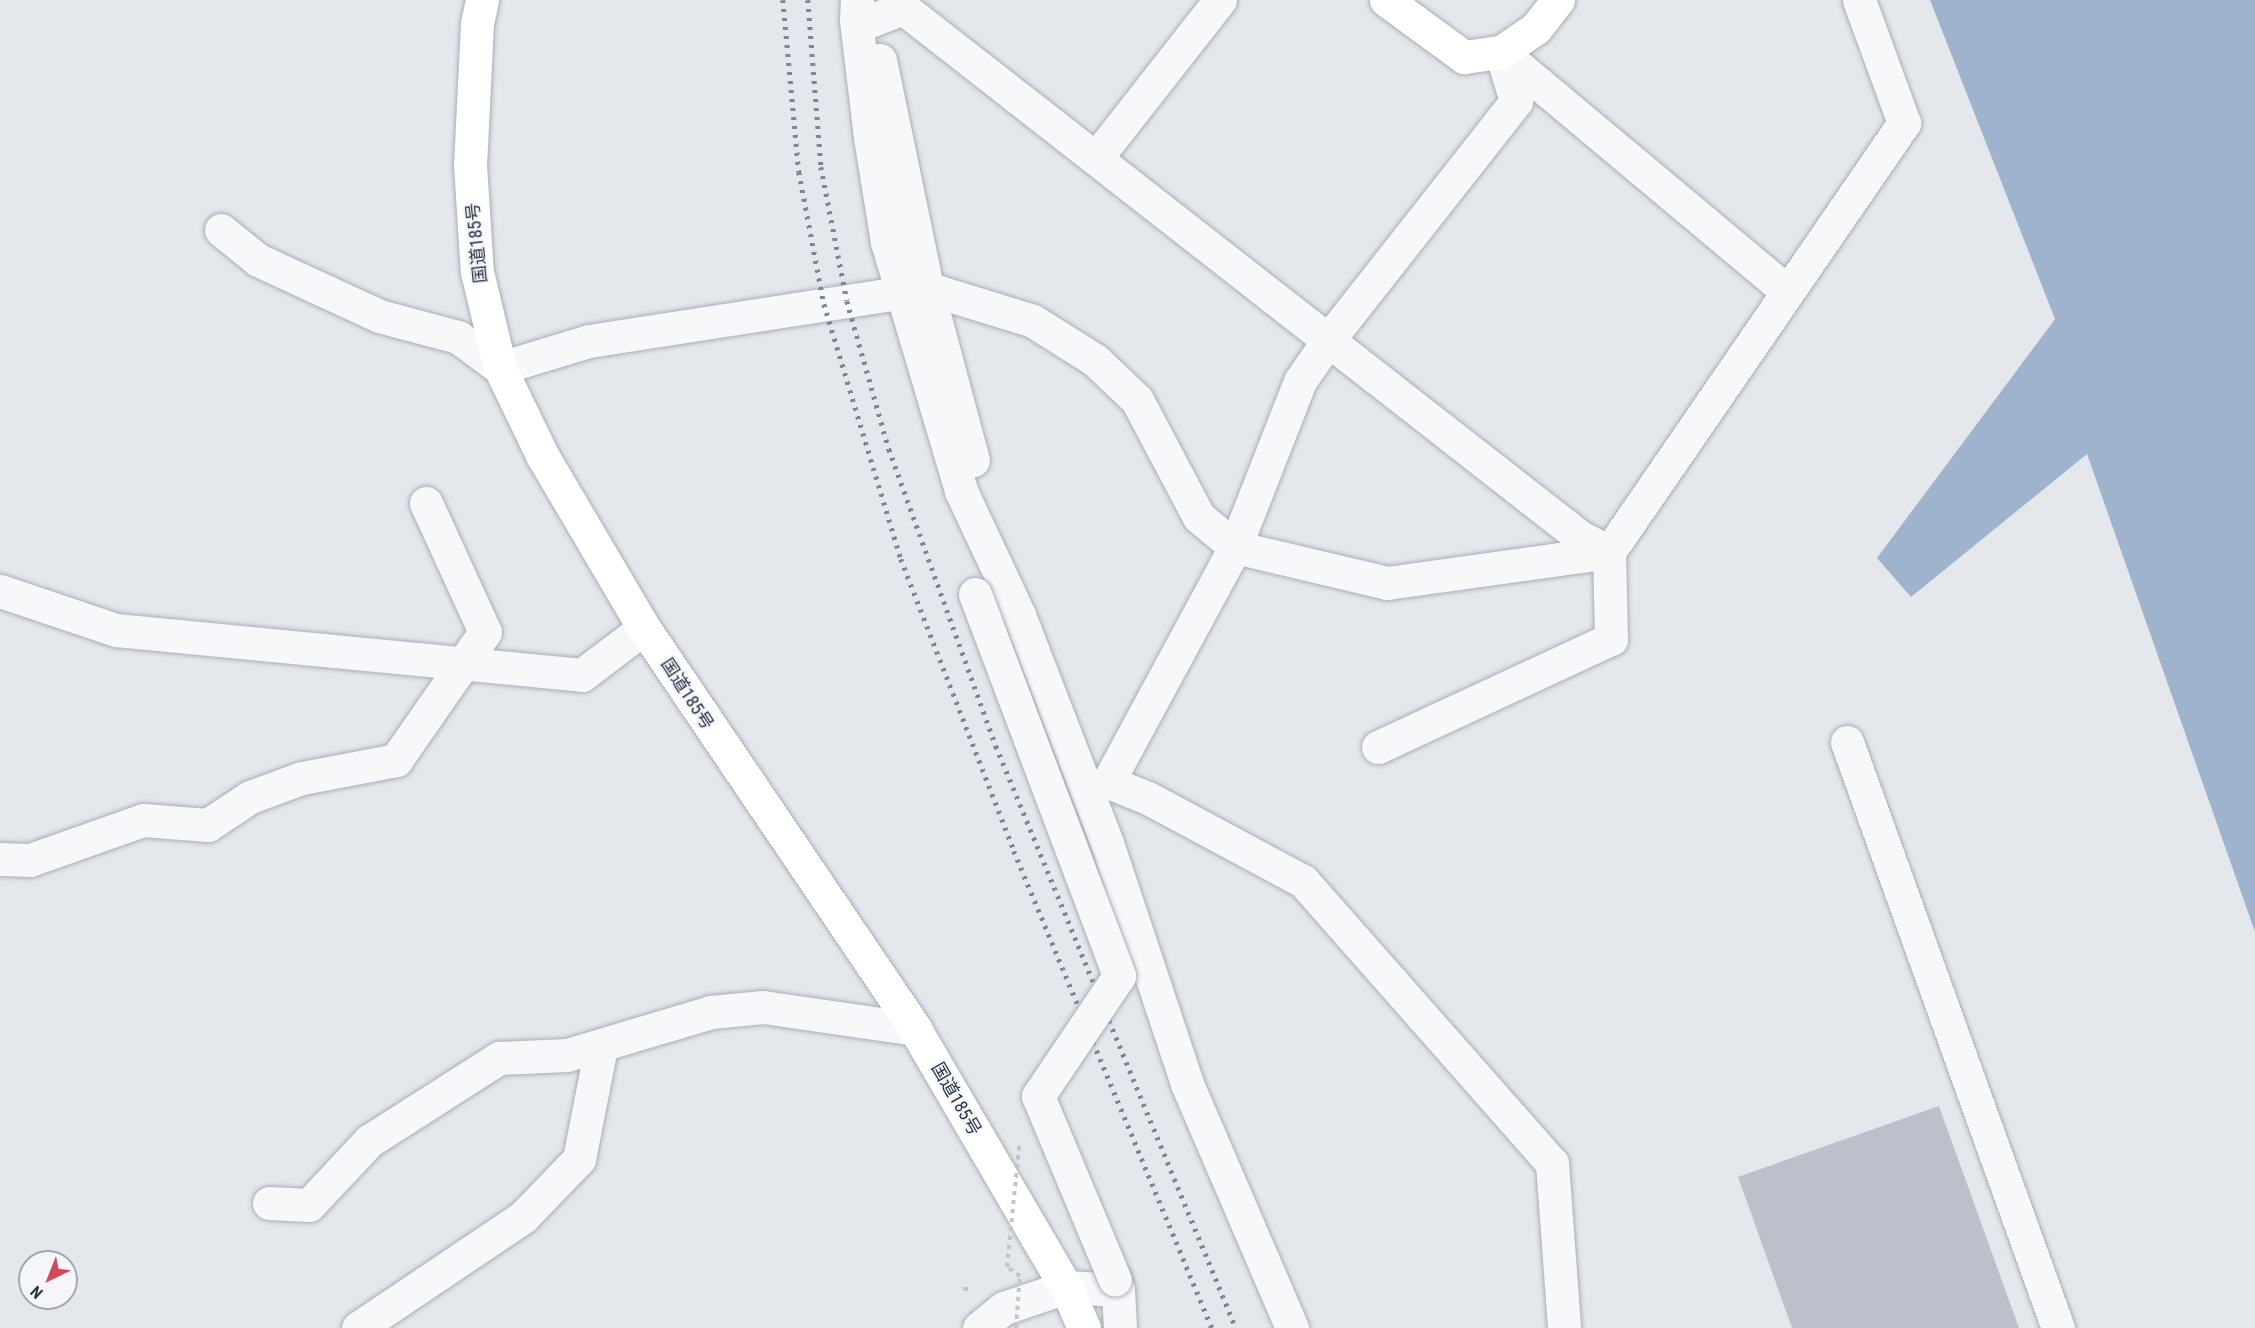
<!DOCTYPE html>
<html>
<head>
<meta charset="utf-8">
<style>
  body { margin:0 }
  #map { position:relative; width:2255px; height:1328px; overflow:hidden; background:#e4e7ec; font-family:"Roboto Condensed","Noto Sans JP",sans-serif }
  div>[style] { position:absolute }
  .water>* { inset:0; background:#9fb4cc }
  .building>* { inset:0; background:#bbc0ca }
  .path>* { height:4px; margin-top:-2px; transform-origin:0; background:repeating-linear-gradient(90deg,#c2c5cb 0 4.5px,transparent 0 9px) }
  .roads { filter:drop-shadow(0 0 2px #a9aeb7) drop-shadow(0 0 2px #a9aeb7) }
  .minor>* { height:33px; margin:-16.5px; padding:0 16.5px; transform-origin:16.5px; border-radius:16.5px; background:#f7f8fa }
  .major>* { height:33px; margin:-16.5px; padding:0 16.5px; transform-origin:16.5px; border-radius:16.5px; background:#fff }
  .highway>* { height:33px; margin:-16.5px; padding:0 16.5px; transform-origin:16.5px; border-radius:16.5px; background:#fff }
  .rail>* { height:4.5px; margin-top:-2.25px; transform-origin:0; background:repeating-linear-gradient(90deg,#7d8696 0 3px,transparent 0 9px) }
  .path-bridge>* { height:4px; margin-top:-2px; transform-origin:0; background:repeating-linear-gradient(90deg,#c2c5cb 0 4.5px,transparent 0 9px) }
  .bridges { filter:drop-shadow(0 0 2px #a9aeb7) drop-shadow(0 0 2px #a9aeb7) }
  .minor-bridge>* { height:33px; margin:-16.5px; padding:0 16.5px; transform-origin:16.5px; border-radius:16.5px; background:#f7f8fa }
  span { translate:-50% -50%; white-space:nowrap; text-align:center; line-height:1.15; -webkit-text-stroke:5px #f4f6f9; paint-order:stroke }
  .street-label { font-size:18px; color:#2b3445 }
  .north { position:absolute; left:18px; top:1250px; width:60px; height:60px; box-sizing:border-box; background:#f4f6f9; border:2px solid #a4a8b1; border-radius:50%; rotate:223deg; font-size:16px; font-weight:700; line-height:24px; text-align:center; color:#2b3445 }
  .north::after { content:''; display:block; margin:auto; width:21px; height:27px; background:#d1495b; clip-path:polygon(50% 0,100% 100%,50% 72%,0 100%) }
</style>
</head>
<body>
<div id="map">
  <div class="water">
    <div style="clip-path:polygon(1930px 0,2255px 0,2255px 932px,2087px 454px,1911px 597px,1877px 558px,2055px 319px)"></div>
  </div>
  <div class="building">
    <div style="clip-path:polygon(1939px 1106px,2019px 1328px,1792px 1328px,1738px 1177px)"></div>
  </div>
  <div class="path">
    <div style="left:963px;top:1289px;width:8px"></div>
  </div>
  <div class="roads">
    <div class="minor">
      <div style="left:857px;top:0;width:20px;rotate:93deg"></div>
      <div style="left:856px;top:20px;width:118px;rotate:83.2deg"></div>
      <div style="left:870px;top:137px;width:106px;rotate:80.8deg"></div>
      <div style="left:887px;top:242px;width:260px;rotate:73.4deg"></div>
      <div style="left:961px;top:491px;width:137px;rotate:64.9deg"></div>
      <div style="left:1019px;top:615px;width:244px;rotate:68.9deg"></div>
      <div style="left:1107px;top:843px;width:254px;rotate:71.6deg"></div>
      <div style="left:1187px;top:1084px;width:266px;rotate:66.7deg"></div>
      <div style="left:856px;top:20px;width:16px"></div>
      <div style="left:872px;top:20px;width:33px;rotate:-21deg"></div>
      <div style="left:903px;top:8px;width:859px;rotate:38deg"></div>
      <div style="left:1580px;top:537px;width:33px;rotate:27deg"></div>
      <div style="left:1501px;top:52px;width:373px;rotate:39.9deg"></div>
      <div style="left:880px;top:60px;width:241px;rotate:78.3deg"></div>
      <div style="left:929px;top:296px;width:170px;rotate:75deg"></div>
      <div style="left:1096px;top:158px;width:201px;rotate:-51.9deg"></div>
      <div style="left:221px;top:230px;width:48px;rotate:39deg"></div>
      <div style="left:258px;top:260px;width:133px;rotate:24.8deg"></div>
      <div style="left:379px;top:316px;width:82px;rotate:14.9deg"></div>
      <div style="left:458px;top:337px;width:52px;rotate:36.4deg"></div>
      <div style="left:500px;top:368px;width:93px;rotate:-16.9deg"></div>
      <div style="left:589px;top:341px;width:315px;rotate:-8.8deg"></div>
      <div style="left:929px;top:296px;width:11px;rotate:-22deg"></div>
      <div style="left:939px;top:292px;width:98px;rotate:17.1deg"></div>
      <div style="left:1033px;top:321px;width:73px;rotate:32.2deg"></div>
      <div style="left:1095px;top:360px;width:58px;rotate:43.6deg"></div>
      <div style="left:1137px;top:400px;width:132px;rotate:62.1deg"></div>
      <div style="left:1199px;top:517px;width:47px;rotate:39.8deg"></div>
      <div style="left:1235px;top:547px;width:156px;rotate:13.3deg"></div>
      <div style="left:1387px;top:583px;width:224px;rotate:-7.9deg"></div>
      <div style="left:0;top:591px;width:122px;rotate:18.6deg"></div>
      <div style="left:116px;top:630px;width:468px;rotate:5.5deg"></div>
      <div style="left:582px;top:675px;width:78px;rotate:-37.2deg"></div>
      <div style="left:1847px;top:742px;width:623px;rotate:70.2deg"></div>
      <div style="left:1378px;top:747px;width:257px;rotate:-24.9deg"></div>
      <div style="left:1611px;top:639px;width:87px;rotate:-91.3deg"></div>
      <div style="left:1609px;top:552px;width:521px;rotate:-55.49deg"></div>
      <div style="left:1904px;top:123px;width:131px;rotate:-110.1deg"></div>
      <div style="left:1108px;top:782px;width:43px;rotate:21.8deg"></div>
      <div style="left:1148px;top:798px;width:176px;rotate:28.2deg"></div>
      <div style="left:1303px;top:881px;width:376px;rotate:48.6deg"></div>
      <div style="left:1552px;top:1163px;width:165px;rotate:85.8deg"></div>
      <div style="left:1087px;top:791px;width:23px;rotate:-23deg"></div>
      <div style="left:1108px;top:782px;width:267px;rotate:-61.6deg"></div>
      <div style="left:1235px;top:547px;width:178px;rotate:-68.6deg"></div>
      <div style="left:1300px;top:381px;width:51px;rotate:-55.4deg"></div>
      <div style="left:1329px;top:339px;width:303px;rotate:-51.8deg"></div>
      <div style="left:1516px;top:101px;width:51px;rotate:-107deg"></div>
      <div style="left:0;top:859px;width:30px;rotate:2deg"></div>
      <div style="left:30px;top:860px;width:120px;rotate:-19.5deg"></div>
      <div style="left:143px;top:820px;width:65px;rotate:4.4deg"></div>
      <div style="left:208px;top:825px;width:50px;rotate:-33.7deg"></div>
      <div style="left:250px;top:797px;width:55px;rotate:-20.1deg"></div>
      <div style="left:302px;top:778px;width:96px;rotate:-10.8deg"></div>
      <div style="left:396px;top:760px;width:156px;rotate:-55.2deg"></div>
      <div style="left:485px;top:632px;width:142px;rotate:-114.6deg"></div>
      <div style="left:269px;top:1203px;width:40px;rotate:2.9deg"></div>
      <div style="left:309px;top:1205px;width:88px;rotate:-46.8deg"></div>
      <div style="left:369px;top:1141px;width:154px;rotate:-32.6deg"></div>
      <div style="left:499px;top:1058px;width:68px;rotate:-2.5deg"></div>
      <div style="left:567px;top:1055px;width:150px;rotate:-16.6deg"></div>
      <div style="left:711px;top:1012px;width:52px;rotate:-5.5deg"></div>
      <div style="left:763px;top:1007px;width:154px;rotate:8.2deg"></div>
      <div style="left:1118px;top:1290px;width:38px;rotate:87deg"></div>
      <div style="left:358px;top:1328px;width:199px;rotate:-33.9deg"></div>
      <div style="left:523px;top:1217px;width:81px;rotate:-46deg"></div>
      <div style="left:579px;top:1159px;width:114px;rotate:-78.9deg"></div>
      <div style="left:979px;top:1328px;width:32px;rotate:-39deg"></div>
      <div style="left:1004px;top:1308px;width:65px;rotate:-18.7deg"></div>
      <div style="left:1066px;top:1287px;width:52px;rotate:3.3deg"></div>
      <div style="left:1118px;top:1290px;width:10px;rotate:-107deg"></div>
    </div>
    <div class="major">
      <div style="left:1386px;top:0;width:97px;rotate:36.2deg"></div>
      <div style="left:1464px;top:57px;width:37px;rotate:-8deg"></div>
      <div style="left:1501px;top:52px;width:42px;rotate:-34.4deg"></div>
      <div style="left:1536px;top:28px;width:36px;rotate:-52deg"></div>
    </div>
    <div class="highway">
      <div style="left:482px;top:0;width:24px;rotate:102deg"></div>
      <div style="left:477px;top:23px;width:142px;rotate:92.8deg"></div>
      <div style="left:470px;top:165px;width:107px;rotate:86.3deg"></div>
      <div style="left:477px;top:272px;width:99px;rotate:76.5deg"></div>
      <div style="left:500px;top:368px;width:97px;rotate:64.2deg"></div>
      <div style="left:542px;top:455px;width:201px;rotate:59.5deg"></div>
      <div style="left:644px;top:628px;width:484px;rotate:55.9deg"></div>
      <div style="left:915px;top:1029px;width:299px;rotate:59.7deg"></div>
      <div style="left:1066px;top:1287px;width:45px;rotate:66.3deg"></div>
    </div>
  </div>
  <div class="rail">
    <div style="left:783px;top:0;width:173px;rotate:84.7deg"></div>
    <div style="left:799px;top:172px;width:134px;rotate:79.3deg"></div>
    <div style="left:824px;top:304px;width:266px;rotate:73.2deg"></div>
    <div style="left:901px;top:559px;width:313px;rotate:68.8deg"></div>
    <div style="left:1014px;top:851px;width:516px;rotate:67.46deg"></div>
    <div style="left:808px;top:0;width:168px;rotate:85.5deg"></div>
    <div style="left:821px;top:167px;width:136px;rotate:79deg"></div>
    <div style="left:847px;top:301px;width:154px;rotate:74.2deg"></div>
    <div style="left:889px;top:449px;width:316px;rotate:70.2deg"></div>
    <div style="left:996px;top:746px;width:630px;rotate:67.59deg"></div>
  </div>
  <div class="path-bridge">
    <div style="left:1016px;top:1328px;width:52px;rotate:-85.6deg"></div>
    <div style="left:1020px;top:1276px;width:16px;rotate:-145deg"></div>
    <div style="left:1007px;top:1267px;width:122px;rotate:-84.3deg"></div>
  </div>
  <div class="bridges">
    <div class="minor-bridge">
      <div style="left:975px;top:594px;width:408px;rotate:69.3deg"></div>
      <div style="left:1119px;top:976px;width:145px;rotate:124deg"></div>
      <div style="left:1038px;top:1096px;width:199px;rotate:67.3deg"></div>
    </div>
  </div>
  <div class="street-label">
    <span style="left:477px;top:243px;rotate:-96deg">国道185号</span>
    <span style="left:687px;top:694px;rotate:57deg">国道185号</span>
    <span style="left:956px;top:1099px;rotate:60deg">国道185号</span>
  </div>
  <div class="north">N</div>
</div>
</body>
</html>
